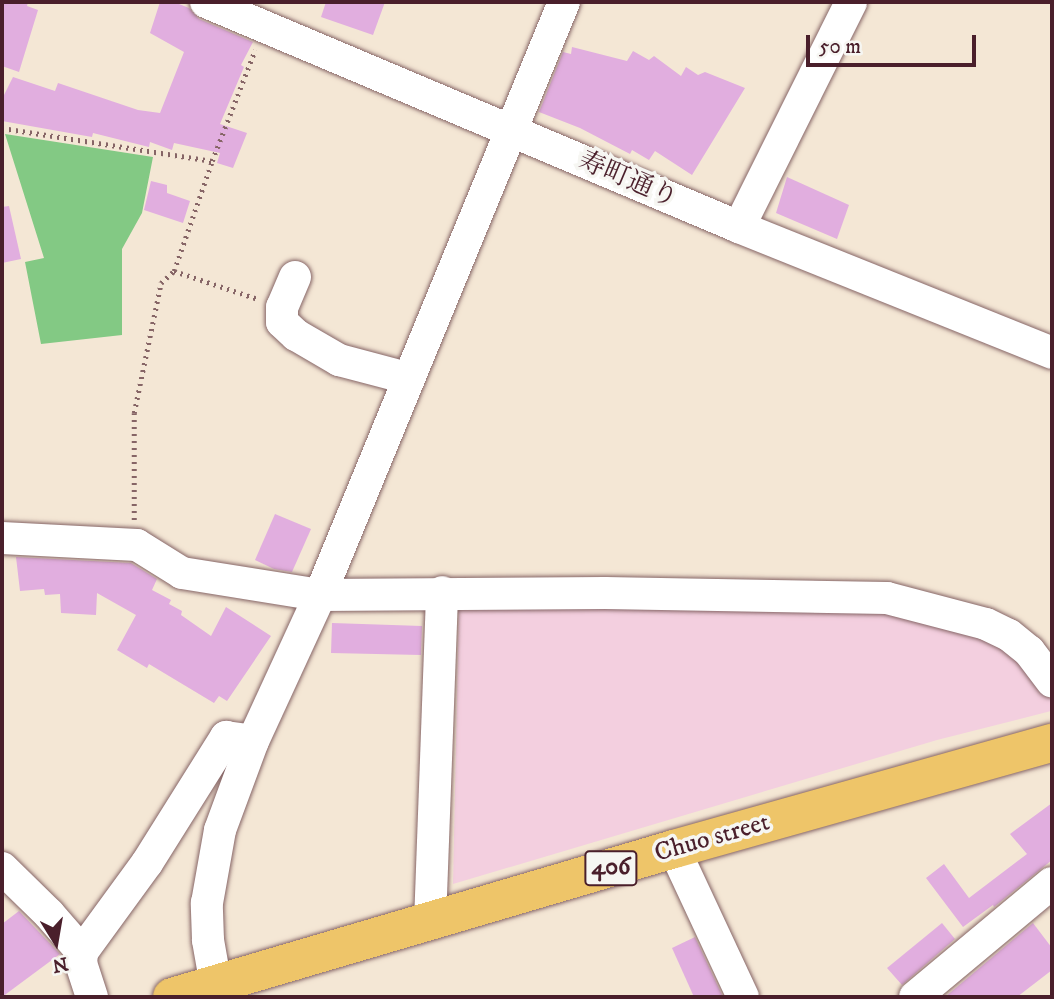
<!DOCTYPE html>
<html>
<head>
<meta charset="utf-8">
<style>
  body { margin:0 }
  #map { position:relative; width:1054px; height:999px; overflow:hidden; background:#f4e7d5; font-family:"IM FELL DW Pica","Noto Serif JP",serif }
  div>[style] { position:absolute }
  .built>* { inset:0; background:#f3cfdf }
  .green>* { inset:0; background:#83c984 }
  .building>* { inset:0; background:#e1aedf }
  .path>* { height:4.5px; margin-top:-2.25px; transform-origin:0; background:repeating-linear-gradient(90deg,#866566 0 2px,transparent 0 7px) }
  .roads { filter:drop-shadow(0 0 2px #866566) drop-shadow(0 0 2px #866566) }
  .minor>* { height:32px; margin:-16px; padding:0 16px; transform-origin:16px; border-radius:16px; background:#fff }
  .highway>* { height:38px; margin:-19px; padding:0 19px; transform-origin:19px; border-radius:19px; background:#eec569 }
  span { translate:-50% -50%; white-space:nowrap; text-align:center; line-height:1.15; -webkit-text-stroke:7px #f6f6f2; paint-order:stroke }
  .shield-label span { padding:2px 5px; background:#f6f6f2; border:2px solid; border-radius:5px; -webkit-text-stroke-width:0 }
  .shield-label { font-size:24px; color:#4a1f2b; font-weight:700 }
  .street-label { font-size:26px; color:#4a1f2b }
  .frame { position:absolute; inset:0; border:4px solid #4a1f2b; pointer-events:none }
  .north { position:absolute; left:21px; top:908px; width:70px; height:70px; -webkit-text-stroke:5px #f6f6f2; paint-order:stroke; rotate:169deg; font-size:19px; font-weight:700; line-height:28px; text-align:center; color:#4a1f2b }
  .north::after { content:''; display:block; margin:auto; width:24px; height:32px; background:#4a1f2b; clip-path:polygon(50% 0,100% 100%,50% 72%,0 100%) }
  .scale { position:absolute; left:806px; top:35px; width:170px; height:32px; box-sizing:border-box; border:4px solid #4a1f2b; border-top:0; padding-left:9px; font-size:21px; line-height:24px; white-space:nowrap; color:#4a1f2b; -webkit-text-stroke:5px #f6f6f2; paint-order:stroke }
</style>
</head>
<body>
<div id="map">
  <div class="built">
    <div style="clip-path:polygon(459px 602px,879px 612px,1003px 643px,1050px 693px,1051px 711px,937px 740px,453px 884px)"></div>
  </div>
  <div class="green">
    <div style="clip-path:polygon(5px 134px,153px 157px,142px 213px,122px 249px,122px 335px,41px 344px,25px 262px,44px 258px)"></div>
  </div>
  <div class="building">
    <div style="clip-path:polygon(2px 2px,28px 2px,27px 6px,38px 10px,19px 72px,2px 66px)"></div>
    <div style="clip-path:polygon(160px 2px,174px 2px,189px 8px,199px 19px,253px 42px,241px 65px,244px 67px,220px 124px,247px 133px,233px 168px,217px 163px,220px 153px,174px 143px,172px 150px,150px 142px,149px 147px,93px 133px,92px 137px,2px 121px,2px 99px,13px 77px,55px 91px,58px 83px,138px 110px,160px 113px,184px 52px,150px 33px)"></div>
    <div style="clip-path:polygon(326px 2px,385px 2px,373px 35px,321px 17px)"></div>
    <div style="clip-path:polygon(572px 47px,627px 61px,633px 51px,649px 60px,654px 56px,681px 76px,686px 67px,698px 75px,705px 72px,745px 88px,692px 175px,655px 151px,649px 160px,632px 150px,630px 154px,580px 128px,539px 112px,563px 52px,571px 54px)"></div>
    <div style="clip-path:polygon(787px 177px,849px 205px,837px 239px,776px 213px)"></div>
    <div style="clip-path:polygon(151px 181px,167px 185px,167px 193px,190px 201px,183px 223px,144px 210px)"></div>
    <div style="clip-path:polygon(9px 206px,21px 259px,2px 263px,2px 207px)"></div>
    <div style="clip-path:polygon(275px 514px,311px 529px,292px 572px,274px 569px,255px 560px)"></div>
    <div style="clip-path:polygon(16px 557px,131px 563px,157px 579px,152px 590px,171px 600px,169px 604px,182px 611px,181px 615px,211px 636px,226px 607px,271px 636px,227px 701px,219px 696px,214px 703px,149px 664px,147px 668px,117px 650px,136px 615px,97px 593px,96px 615px,61px 613px,60px 594px,45px 595px,44px 589px,20px 591px)"></div>
    <div style="clip-path:polygon(332px 623px,422px 626px,421px 655px,331px 653px)"></div>
    <div style="clip-path:polygon(1052px 803px,1052px 860px,994px 907px,993px 905px,963px 927px,926px 878px,944px 864px,969px 898px,1027px 854px,1010px 834px)"></div>
    <div style="clip-path:polygon(19px 911px,60px 954px,2px 997px,2px 924px)"></div>
    <div style="clip-path:polygon(942px 923px,955px 939px,902px 985px,887px 968px)"></div>
    <div style="clip-path:polygon(1033px 923px,1052px 948px,1052px 970px,1017px 997px,945px 997px)"></div>
    <div style="clip-path:polygon(695px 937px,723px 997px,694px 997px,672px 948px)"></div>
  </div>
  <div class="path">
    <div style="left:2px;top:128px;width:213px;rotate:8.9deg"></div>
    <div style="left:212px;top:161px;width:119px;rotate:-68.8deg"></div>
    <div style="left:174px;top:271px;width:89px;rotate:18.4deg"></div>
    <div style="left:134px;top:520px;width:107px;rotate:-90deg"></div>
    <div style="left:134px;top:413px;width:133px;rotate:-78.3deg"></div>
    <div style="left:161px;top:283px;width:18px;rotate:-43deg"></div>
    <div style="left:174px;top:271px;width:116px;rotate:-70.9deg"></div>
  </div>
  <div class="roads">
    <div class="minor">
      <div style="left:206px;top:2px;width:579px;rotate:22.89deg"></div>
      <div style="left:739px;top:227px;width:337px;rotate:21.9deg"></div>
      <div style="left:739px;top:227px;width:251px;rotate:-63.5deg"></div>
      <div style="left:295px;top:277px;width:33px;rotate:113deg"></div>
      <div style="left:282px;top:307px;width:15px;rotate:90deg"></div>
      <div style="left:282px;top:322px;width:19px;rotate:43deg"></div>
      <div style="left:296px;top:335px;width:50px;rotate:30.2deg"></div>
      <div style="left:339px;top:360px;width:70px;rotate:14.8deg"></div>
      <div style="left:2px;top:538px;width:135px;rotate:3deg"></div>
      <div style="left:137px;top:545px;width:53px;rotate:31.9deg"></div>
      <div style="left:182px;top:573px;width:140px;rotate:9.1deg"></div>
      <div style="left:320px;top:595px;width:285px;rotate:-0.4deg"></div>
      <div style="left:605px;top:593px;width:282px;rotate:1deg"></div>
      <div style="left:887px;top:598px;width:102px;rotate:14.7deg"></div>
      <div style="left:986px;top:624px;width:25px;rotate:26deg"></div>
      <div style="left:1009px;top:635px;width:26px;rotate:39deg"></div>
      <div style="left:1029px;top:651px;width:38px;rotate:53deg"></div>
      <div style="left:674px;top:849px;width:163px;rotate:65deg"></div>
      <div style="left:2px;top:868px;width:66px;rotate:44.4deg"></div>
      <div style="left:49px;top:914px;width:50px;rotate:49deg"></div>
      <div style="left:430px;top:923px;width:331px;rotate:-87.9deg"></div>
      <div style="left:92px;top:997px;width:35px;rotate:-108deg"></div>
      <div style="left:81px;top:964px;width:12px;rotate:-85deg"></div>
      <div style="left:82px;top:952px;width:110px;rotate:-53.9deg"></div>
      <div style="left:147px;top:863px;width:149px;rotate:-57.9deg"></div>
      <div style="left:226px;top:737px;width:27px;rotate:8deg"></div>
      <div style="left:218px;top:997px;width:58px;rotate:-100deg"></div>
      <div style="left:208px;top:940px;width:37px;rotate:-92deg"></div>
      <div style="left:207px;top:903px;width:74px;rotate:-79.9deg"></div>
      <div style="left:220px;top:830px;width:95px;rotate:-69.7deg"></div>
      <div style="left:253px;top:741px;width:161px;rotate:-65.3deg"></div>
      <div style="left:320px;top:595px;width:641px;rotate:-67.63deg"></div>
      <div style="left:915px;top:997px;width:178px;rotate:-39.8deg"></div>
    </div>
    <div class="highway">
      <div style="left:172px;top:997px;width:523px;rotate:-16.43deg"></div>
      <div style="left:674px;top:849px;width:393px;rotate:-15.7deg"></div>
    </div>
  </div>
  <div class="shield-label">
    <span style="left:611px;top:868px">406</span>
  </div>
  <div class="street-label">
    <span style="left:628px;top:180px;rotate:23deg">寿町通り</span>
    <span style="left:712px;top:838px;rotate:-16deg">Chuo street</span>
  </div>
  <div class="frame"></div>
  <div class="north">N</div>
  <div class="scale">50 m</div>
</div>
</body>
</html>
